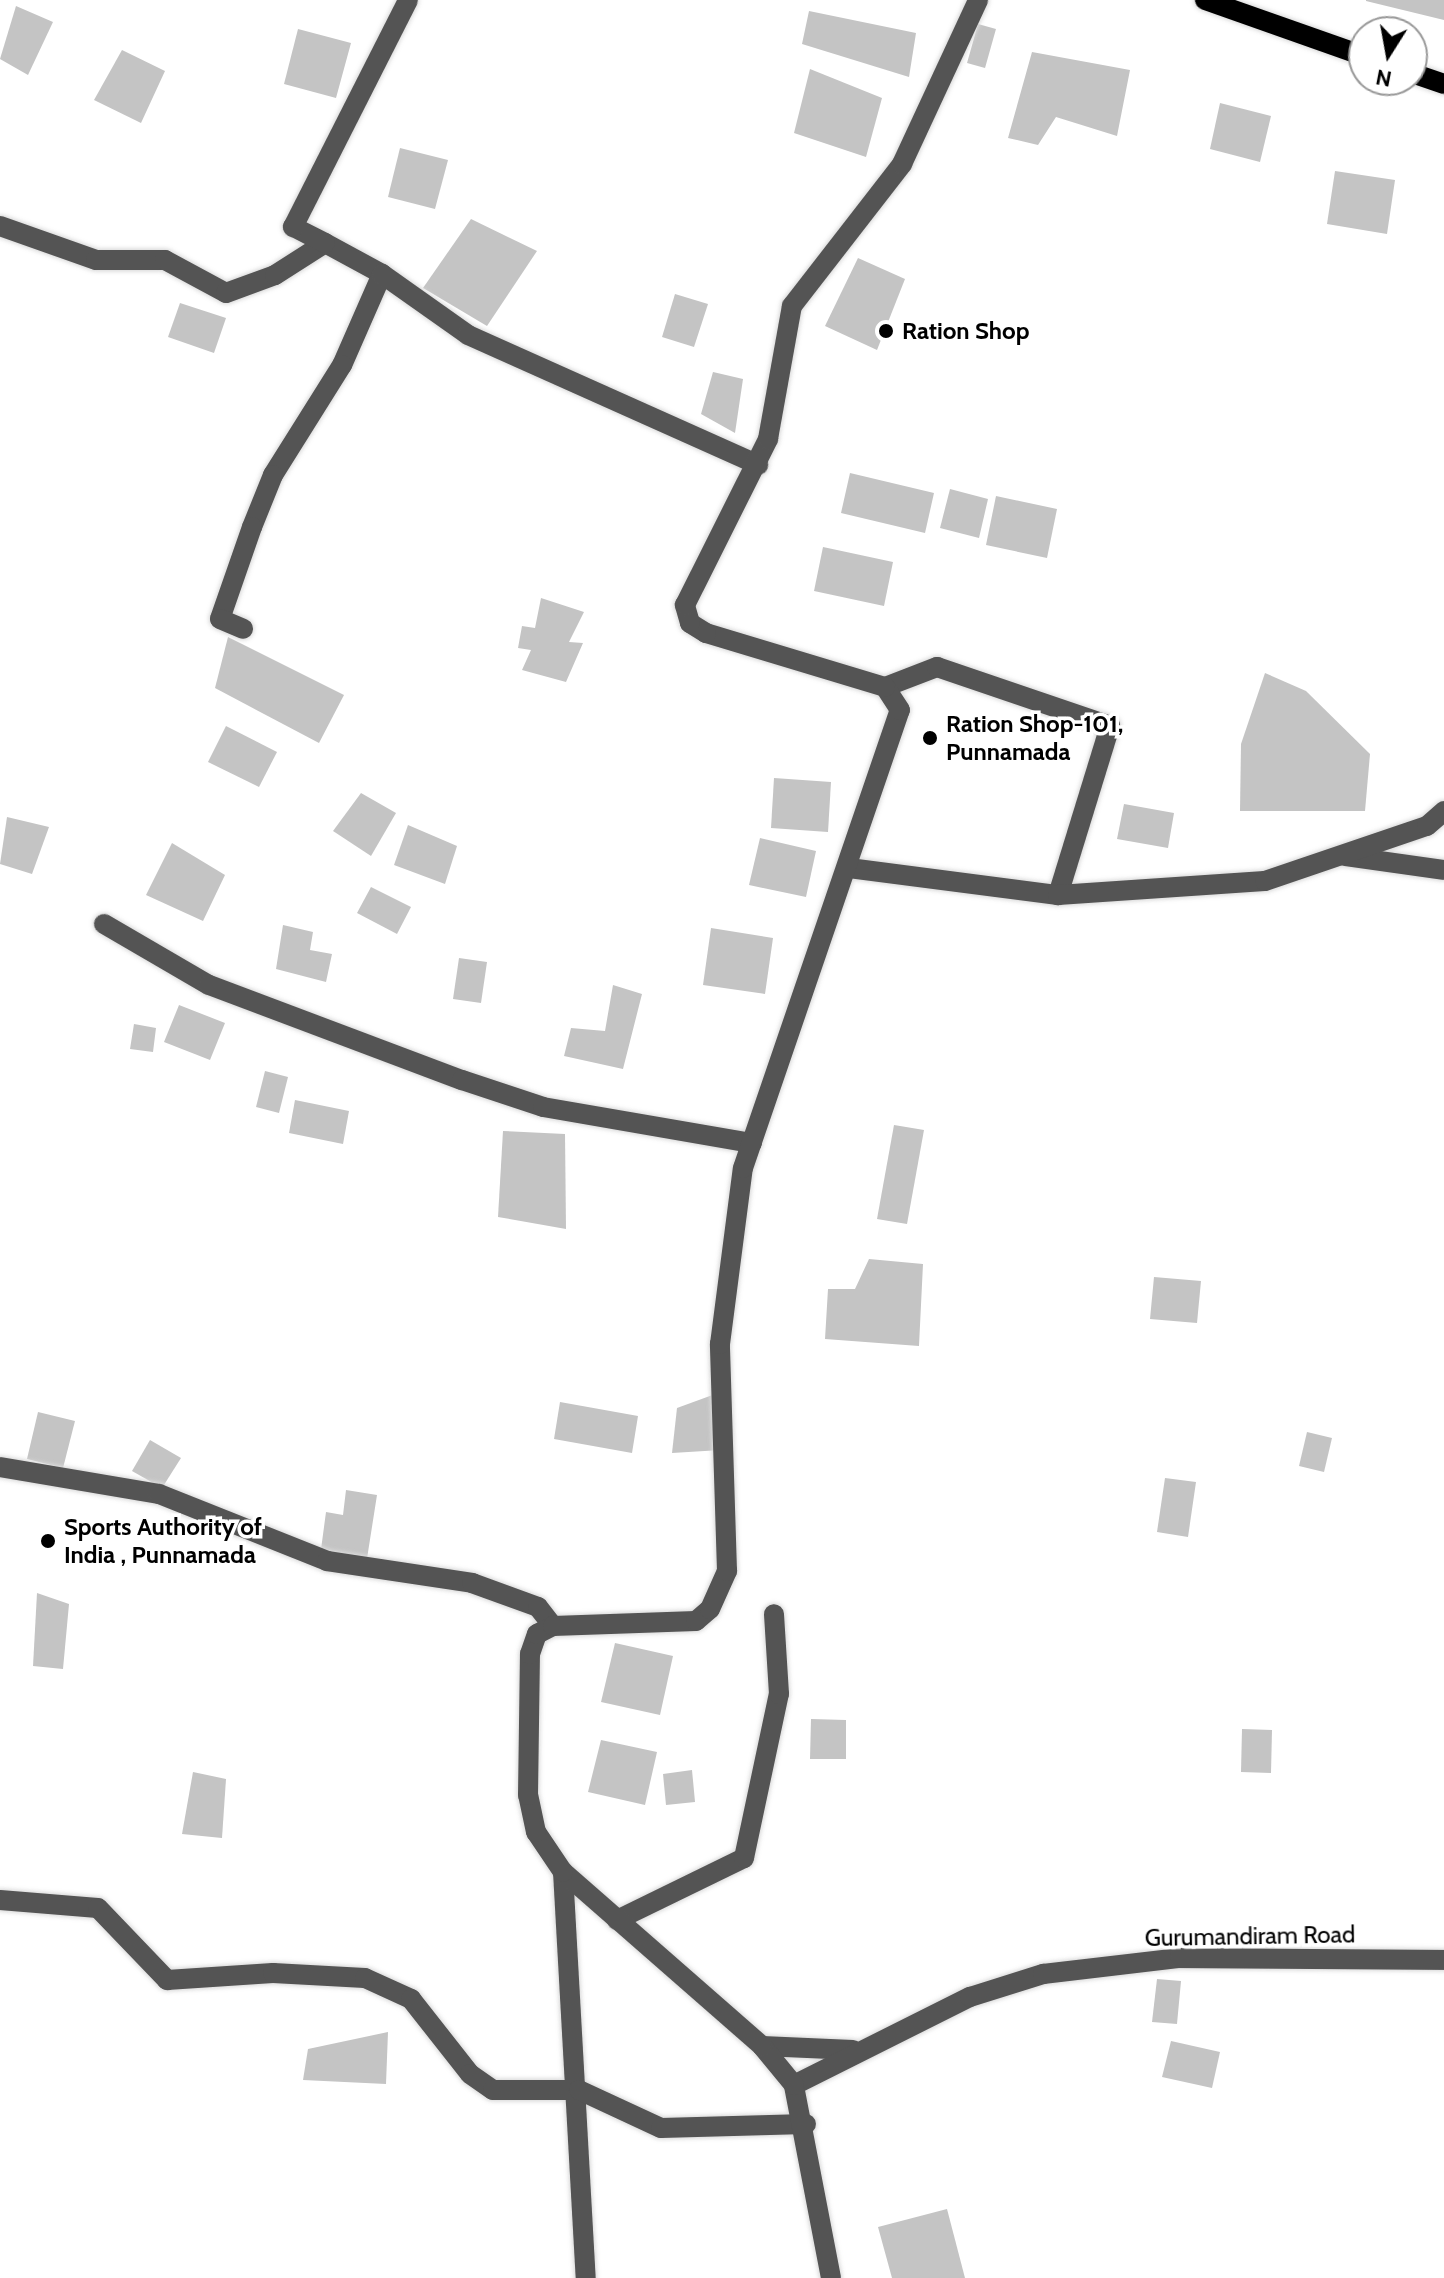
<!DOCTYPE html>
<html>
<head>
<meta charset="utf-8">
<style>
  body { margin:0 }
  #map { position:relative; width:1444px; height:2278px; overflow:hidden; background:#fff; font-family:Cabin,sans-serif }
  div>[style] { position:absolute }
  .building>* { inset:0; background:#c4c4c4 }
  .roads { filter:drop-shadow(0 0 2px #dbdbdb) drop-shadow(0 0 2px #dbdbdb) }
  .minor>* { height:20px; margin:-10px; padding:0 10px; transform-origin:10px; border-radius:10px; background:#545454 }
  .major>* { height:20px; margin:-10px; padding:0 10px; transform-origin:10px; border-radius:10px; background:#000 }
  .dots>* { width:22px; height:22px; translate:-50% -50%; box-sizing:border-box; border:4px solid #fff; border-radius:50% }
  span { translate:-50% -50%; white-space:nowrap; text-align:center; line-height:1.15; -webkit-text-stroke:7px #fff; paint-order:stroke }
  .poi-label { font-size:24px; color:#000; font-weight:700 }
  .left { translate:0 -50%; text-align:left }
  .street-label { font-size:24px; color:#000 }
  .north { position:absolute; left:1348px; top:16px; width:80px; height:80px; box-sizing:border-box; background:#fff; border:2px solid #999; border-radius:50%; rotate:191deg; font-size:22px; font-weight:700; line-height:32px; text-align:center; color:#000 }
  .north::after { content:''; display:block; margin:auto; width:28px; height:36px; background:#000; clip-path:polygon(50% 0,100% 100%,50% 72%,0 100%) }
</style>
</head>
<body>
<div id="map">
  <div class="building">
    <div style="clip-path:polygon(1366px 0,1444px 0,1444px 20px,1366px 1px)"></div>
    <div style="clip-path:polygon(16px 6px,53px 22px,28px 75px,0 59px)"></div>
    <div style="clip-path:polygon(809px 11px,916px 33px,909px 77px,802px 44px)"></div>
    <div style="clip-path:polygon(978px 24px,996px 29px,985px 68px,967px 63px)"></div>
    <div style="clip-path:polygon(298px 29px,351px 43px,336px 98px,284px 84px)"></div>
    <div style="clip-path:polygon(122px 50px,165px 71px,141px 123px,94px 100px)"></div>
    <div style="clip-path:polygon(1032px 52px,1130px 70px,1117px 136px,1056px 117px,1038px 145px,1008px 138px)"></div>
    <div style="clip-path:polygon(810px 69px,882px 98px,866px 157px,794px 133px)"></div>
    <div style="clip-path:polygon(1220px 103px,1271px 116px,1260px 162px,1210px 149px)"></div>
    <div style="clip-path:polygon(400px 148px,448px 160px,435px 209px,388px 197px)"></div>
    <div style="clip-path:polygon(1335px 171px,1395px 180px,1387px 234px,1327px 224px)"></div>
    <div style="clip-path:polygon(471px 219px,537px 251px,487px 326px,423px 288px)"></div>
    <div style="clip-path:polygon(858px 258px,905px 279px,877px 350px,825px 326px)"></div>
    <div style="clip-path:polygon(675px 294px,708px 304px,694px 347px,662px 337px)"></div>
    <div style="clip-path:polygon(180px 303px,226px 318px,214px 353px,168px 337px)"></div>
    <div style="clip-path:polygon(713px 372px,743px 379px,735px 433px,701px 414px)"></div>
    <div style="clip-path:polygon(850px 473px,934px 493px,925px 533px,841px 513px)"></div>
    <div style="clip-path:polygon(950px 489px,988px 499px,979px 538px,940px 528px)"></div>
    <div style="clip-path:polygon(996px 496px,1057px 509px,1047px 558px,986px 545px)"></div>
    <div style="clip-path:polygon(823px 547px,893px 562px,884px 606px,814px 591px)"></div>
    <div style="clip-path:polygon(541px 598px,584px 612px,569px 642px,583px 643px,566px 682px,522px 670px,531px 650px,518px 648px,522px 626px,535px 628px)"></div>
    <div style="clip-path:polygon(228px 637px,344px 695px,319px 743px,215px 688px)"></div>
    <div style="clip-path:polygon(1265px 673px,1306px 691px,1370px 754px,1365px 811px,1240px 811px,1241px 744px)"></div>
    <div style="clip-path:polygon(226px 726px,277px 752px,259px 787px,208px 762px)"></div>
    <div style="clip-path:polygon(774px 778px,831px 782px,828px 832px,771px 828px)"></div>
    <div style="clip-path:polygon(361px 793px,396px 813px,371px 856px,333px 831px)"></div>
    <div style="clip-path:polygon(1124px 804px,1174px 813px,1168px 848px,1117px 839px)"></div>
    <div style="clip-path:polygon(7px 817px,49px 827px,32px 874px,0 864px)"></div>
    <div style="clip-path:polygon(408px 825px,457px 846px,445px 884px,394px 865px)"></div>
    <div style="clip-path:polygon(760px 838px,816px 851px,806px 897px,749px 885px)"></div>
    <div style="clip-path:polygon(172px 843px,225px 875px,203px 921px,146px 895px)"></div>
    <div style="clip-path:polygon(371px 887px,411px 907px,397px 934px,357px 913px)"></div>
    <div style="clip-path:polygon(283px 925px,313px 932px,310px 950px,332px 954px,326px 982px,276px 969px)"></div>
    <div style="clip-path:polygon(711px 928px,773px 938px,765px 994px,703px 985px)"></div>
    <div style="clip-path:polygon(459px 958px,487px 962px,481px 1003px,453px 999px)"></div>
    <div style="clip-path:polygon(613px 985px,642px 994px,623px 1069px,564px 1056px,571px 1028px,605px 1031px)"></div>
    <div style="clip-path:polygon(179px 1005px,225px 1023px,210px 1060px,164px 1042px)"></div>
    <div style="clip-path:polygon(134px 1024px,156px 1028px,153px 1052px,130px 1049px)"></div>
    <div style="clip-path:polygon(265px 1071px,288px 1077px,279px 1113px,256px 1107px)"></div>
    <div style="clip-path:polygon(295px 1100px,349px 1111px,343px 1144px,289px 1133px)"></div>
    <div style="clip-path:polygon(894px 1125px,924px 1130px,907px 1224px,877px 1219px)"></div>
    <div style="clip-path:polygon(503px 1131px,565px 1134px,566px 1229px,498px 1217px)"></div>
    <div style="clip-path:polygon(869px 1259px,923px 1264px,919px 1346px,825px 1339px,828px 1289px,855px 1289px)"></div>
    <div style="clip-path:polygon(1154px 1277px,1201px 1281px,1197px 1323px,1150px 1319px)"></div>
    <div style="clip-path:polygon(718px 1393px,721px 1450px,672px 1453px,677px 1408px)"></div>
    <div style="clip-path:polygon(560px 1402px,638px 1416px,632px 1453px,554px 1439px)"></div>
    <div style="clip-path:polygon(38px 1412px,75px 1421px,63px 1468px,27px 1459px)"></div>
    <div style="clip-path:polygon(1307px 1432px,1332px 1438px,1324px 1472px,1299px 1466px)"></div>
    <div style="clip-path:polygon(150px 1440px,181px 1458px,162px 1488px,132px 1471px)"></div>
    <div style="clip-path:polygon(1165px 1478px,1196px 1482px,1188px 1537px,1157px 1532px)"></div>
    <div style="clip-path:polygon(346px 1490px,377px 1495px,366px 1565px,320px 1557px,326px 1512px,343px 1515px)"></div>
    <div style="clip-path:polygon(37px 1593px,69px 1604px,63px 1669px,33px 1666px)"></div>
    <div style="clip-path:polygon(615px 1643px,673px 1656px,660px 1715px,601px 1702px)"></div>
    <div style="clip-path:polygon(811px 1719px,846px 1720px,846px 1759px,810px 1759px)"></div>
    <div style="clip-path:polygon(1242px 1729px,1272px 1730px,1271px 1773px,1241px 1772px)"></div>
    <div style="clip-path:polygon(601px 1740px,657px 1752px,645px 1805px,588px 1792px)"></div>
    <div style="clip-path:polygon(692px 1770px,695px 1802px,666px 1805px,663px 1774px)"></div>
    <div style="clip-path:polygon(193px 1772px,226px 1779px,222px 1838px,182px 1834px)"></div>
    <div style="clip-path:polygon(1157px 1979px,1181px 1981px,1177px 2024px,1152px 2022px)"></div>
    <div style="clip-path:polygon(388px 2032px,386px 2084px,303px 2080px,308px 2049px)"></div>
    <div style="clip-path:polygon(1171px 2041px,1220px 2052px,1212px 2088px,1162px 2077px)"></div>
    <div style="clip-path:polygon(947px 2209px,965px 2278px,892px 2278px,878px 2227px)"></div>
  </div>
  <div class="roads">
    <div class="minor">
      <div style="left:0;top:226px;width:102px;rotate:19.5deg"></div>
      <div style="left:96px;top:260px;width:69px"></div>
      <div style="left:165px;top:260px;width:69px;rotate:28.4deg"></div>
      <div style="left:226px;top:293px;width:52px;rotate:-20.2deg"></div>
      <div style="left:275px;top:275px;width:59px;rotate:-32.6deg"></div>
      <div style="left:325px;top:243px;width:65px;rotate:28.5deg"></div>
      <div style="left:382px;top:274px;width:99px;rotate:113.7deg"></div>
      <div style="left:342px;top:365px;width:130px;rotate:122.1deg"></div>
      <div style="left:273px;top:475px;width:56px;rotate:112deg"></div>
      <div style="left:252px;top:527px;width:97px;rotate:109.2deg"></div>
      <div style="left:220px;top:619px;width:25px;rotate:23deg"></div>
      <div style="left:325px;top:243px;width:36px;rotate:-153deg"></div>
      <div style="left:293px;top:227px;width:254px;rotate:-63.1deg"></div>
      <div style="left:382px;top:274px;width:105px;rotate:35.3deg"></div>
      <div style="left:468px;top:335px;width:318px;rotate:24.1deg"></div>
      <div style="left:885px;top:687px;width:56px;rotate:-21deg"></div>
      <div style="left:937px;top:667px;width:183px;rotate:18.8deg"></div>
      <div style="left:1110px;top:726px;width:177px;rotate:107.1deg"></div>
      <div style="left:1345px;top:856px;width:100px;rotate:8deg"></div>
      <div style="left:849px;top:868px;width:211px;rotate:7.4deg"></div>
      <div style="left:1058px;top:895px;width:207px;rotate:-3.9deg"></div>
      <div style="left:1265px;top:881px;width:171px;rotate:-18.8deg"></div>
      <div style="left:1427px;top:826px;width:23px;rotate:-41deg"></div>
      <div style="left:104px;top:924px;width:121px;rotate:30.2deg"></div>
      <div style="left:209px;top:985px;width:270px;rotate:20.6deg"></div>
      <div style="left:462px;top:1080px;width:85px;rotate:18.4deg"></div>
      <div style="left:543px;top:1107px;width:212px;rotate:9.8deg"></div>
      <div style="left:0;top:1467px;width:161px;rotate:9.6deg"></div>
      <div style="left:159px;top:1494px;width:181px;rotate:21.7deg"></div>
      <div style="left:327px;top:1561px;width:147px;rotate:8.6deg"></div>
      <div style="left:472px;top:1583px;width:70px;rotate:20deg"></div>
      <div style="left:538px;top:1607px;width:24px;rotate:52deg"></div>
      <div style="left:563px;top:1872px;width:407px;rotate:86.8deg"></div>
      <div style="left:0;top:1900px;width:98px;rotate:4.7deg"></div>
      <div style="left:98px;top:1908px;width:100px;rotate:46.2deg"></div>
      <div style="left:167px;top:1980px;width:106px;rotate:-3.8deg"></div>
      <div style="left:273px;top:1973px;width:92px;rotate:3.1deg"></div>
      <div style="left:365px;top:1978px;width:51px;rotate:24.5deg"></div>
      <div style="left:411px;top:1999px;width:95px;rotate:51.8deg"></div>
      <div style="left:470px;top:2074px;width:28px;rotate:35deg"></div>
      <div style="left:493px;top:2090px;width:86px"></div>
      <div style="left:579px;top:2090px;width:90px;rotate:24.9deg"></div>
      <div style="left:661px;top:2128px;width:145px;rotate:-1.6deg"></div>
      <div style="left:617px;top:1920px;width:141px;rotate:-26deg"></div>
      <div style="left:744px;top:1858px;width:168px;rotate:-78deg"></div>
      <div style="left:779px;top:1694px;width:80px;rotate:-93.6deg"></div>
      <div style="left:762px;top:2046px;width:91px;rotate:2.5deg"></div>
      <div style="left:794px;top:2085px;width:197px;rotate:-26.6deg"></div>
      <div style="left:970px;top:1997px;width:77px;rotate:-17.5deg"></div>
      <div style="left:1043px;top:1974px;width:138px;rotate:-6.7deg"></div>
      <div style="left:1180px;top:1958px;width:264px;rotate:0.4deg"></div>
      <div style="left:831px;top:2278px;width:197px;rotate:-100.9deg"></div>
      <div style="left:794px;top:2085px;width:50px;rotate:-129.4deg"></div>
      <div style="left:762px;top:2046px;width:264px;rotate:-138.8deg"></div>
      <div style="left:563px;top:1872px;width:48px;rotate:-124deg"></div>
      <div style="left:536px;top:1832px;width:38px;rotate:-102deg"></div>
      <div style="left:528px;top:1795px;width:141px;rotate:-89.2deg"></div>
      <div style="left:530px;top:1654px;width:21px;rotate:-71deg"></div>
      <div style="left:537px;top:1634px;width:18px;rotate:-27deg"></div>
      <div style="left:553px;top:1626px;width:143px;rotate:-2deg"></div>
      <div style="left:696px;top:1621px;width:18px;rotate:-41deg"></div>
      <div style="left:710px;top:1609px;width:42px;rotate:-65.9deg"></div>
      <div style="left:727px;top:1571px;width:227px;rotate:-91.8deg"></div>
      <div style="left:720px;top:1344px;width:177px;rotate:-82.6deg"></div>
      <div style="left:743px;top:1168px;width:484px;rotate:-71.1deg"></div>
      <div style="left:900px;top:710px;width:27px;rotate:-123deg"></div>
      <div style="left:885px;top:687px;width:187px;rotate:-163.2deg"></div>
      <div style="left:706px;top:633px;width:19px;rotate:-148deg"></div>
      <div style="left:690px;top:623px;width:19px;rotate:-106deg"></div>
      <div style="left:685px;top:605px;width:186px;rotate:-63.4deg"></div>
      <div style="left:768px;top:439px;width:135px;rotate:-79.8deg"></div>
      <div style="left:792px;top:306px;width:180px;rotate:-52.2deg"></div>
      <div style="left:902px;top:164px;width:181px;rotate:-65.1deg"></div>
    </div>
    <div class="major">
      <div style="left:1205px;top:0;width:169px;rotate:19.4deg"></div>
      <div style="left:1412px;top:73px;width:34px;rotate:19deg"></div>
    </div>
  </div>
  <div class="dots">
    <div style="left:886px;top:331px;background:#000"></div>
    <div style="left:930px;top:738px;background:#000"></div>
    <div style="left:48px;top:1541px;background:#000"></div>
  </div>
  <div class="poi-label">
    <span class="left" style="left:902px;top:331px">Ration Shop</span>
    <span class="left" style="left:946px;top:738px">Ration Shop-101,<br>Punnamada</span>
    <span class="left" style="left:64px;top:1541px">Sports Authority of<br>India , Punnamada</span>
  </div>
  <div class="street-label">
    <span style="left:1250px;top:1936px;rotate:-1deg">Gurumandiram Road</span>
  </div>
  <div class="north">N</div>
</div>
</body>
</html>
